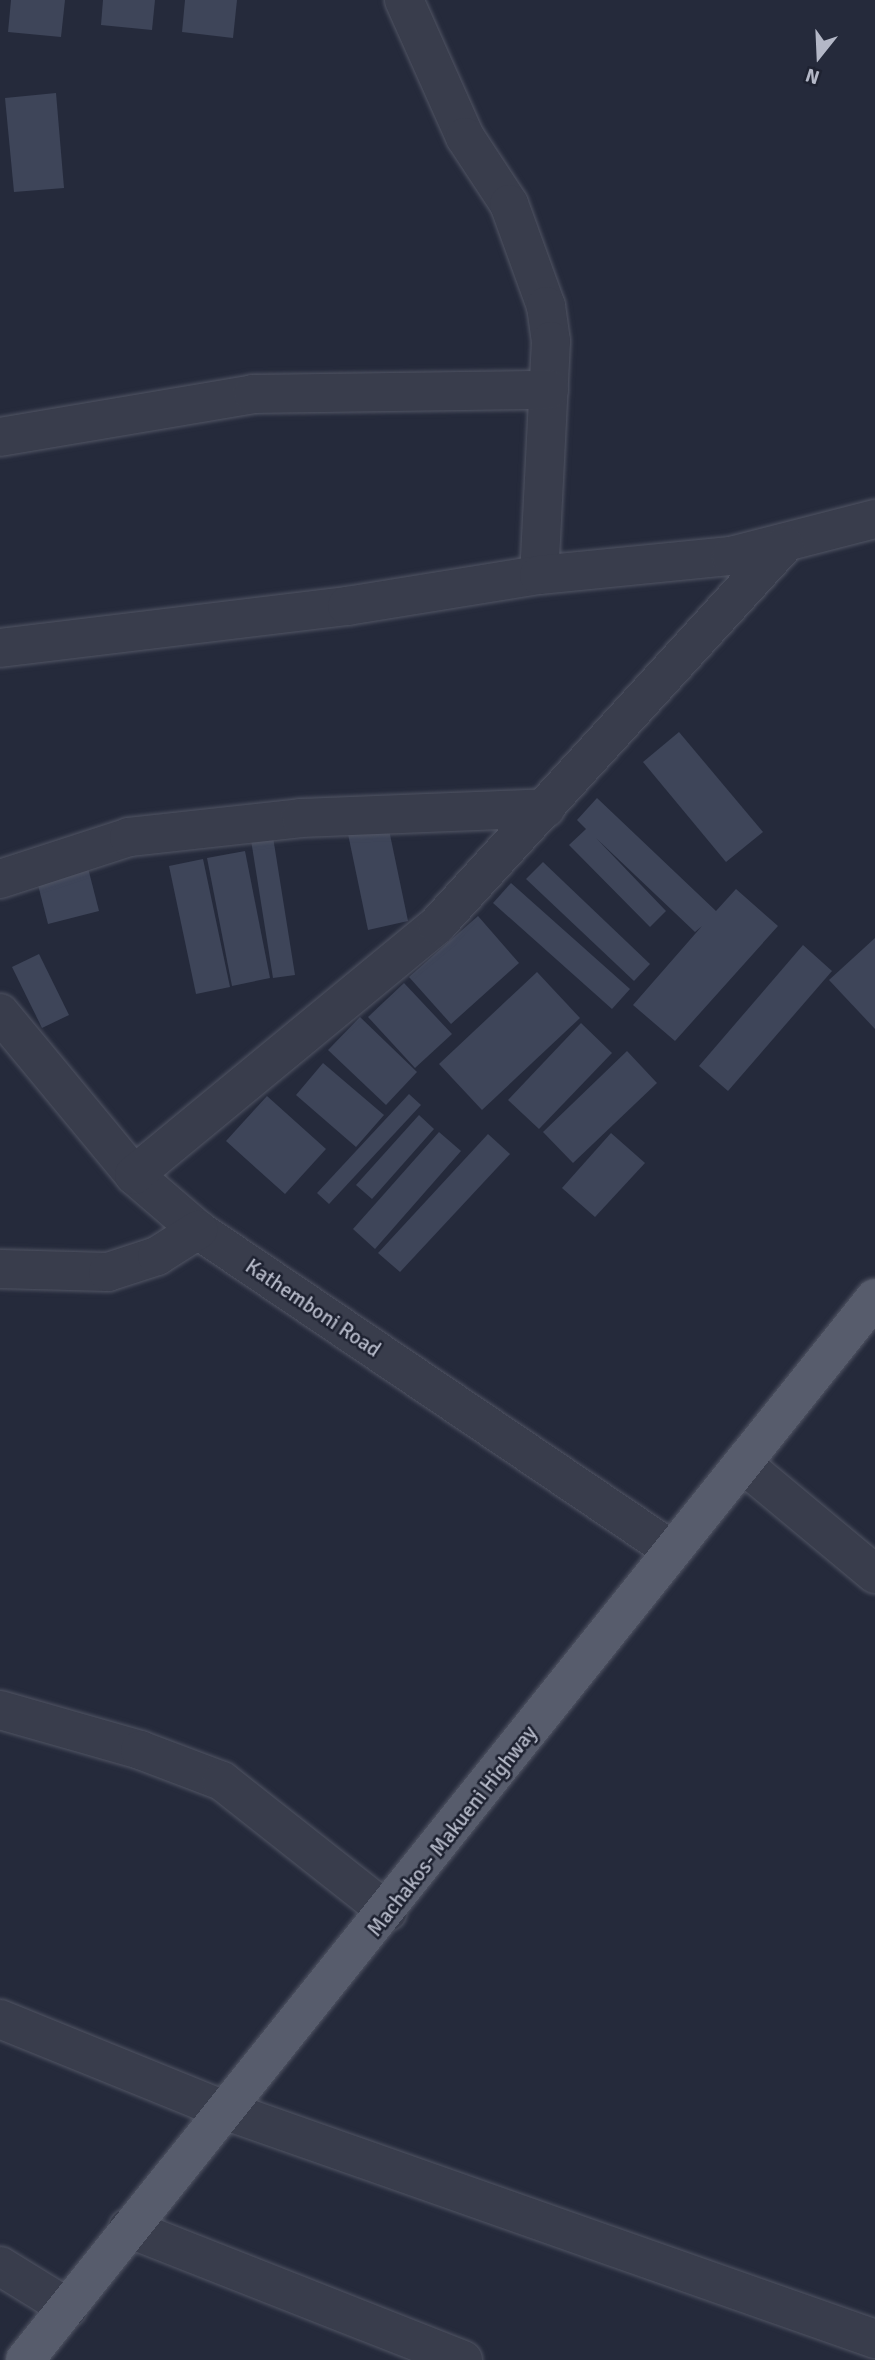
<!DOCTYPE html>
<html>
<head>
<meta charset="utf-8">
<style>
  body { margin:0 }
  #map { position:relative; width:875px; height:2360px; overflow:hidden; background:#252a3b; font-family:Signika,sans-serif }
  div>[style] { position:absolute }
  .building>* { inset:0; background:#3e4559 }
  .roads { filter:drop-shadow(0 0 2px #515564) drop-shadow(0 0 2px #515564) }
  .minor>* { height:38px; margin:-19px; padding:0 19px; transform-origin:19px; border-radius:19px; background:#393d4c }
  .major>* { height:38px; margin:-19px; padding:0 19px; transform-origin:19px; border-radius:19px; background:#575c6c }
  span { translate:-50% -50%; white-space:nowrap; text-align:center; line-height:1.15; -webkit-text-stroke:5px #1e2231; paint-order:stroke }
  .street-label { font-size:21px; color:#b4b8c7 }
  .north { position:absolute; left:784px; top:21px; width:70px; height:70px; -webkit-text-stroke:5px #1e2231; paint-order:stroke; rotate:198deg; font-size:19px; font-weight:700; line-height:28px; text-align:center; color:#b4b8c7 }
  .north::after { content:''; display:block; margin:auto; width:24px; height:32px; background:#b4b8c7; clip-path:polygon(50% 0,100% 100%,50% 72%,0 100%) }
</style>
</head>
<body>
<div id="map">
  <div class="building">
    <div style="clip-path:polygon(11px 0,65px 0,61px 37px,8px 32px)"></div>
    <div style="clip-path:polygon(103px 0,155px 0,152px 30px,101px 25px)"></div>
    <div style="clip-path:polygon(185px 0,237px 0,233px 38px,182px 32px)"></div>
    <div style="clip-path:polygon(56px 93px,64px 188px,14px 192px,5px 98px)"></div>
    <div style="clip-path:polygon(679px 732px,763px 832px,726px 862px,643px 762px)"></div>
    <div style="clip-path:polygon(597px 798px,716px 911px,736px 889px,778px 926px,675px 1041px,633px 1005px,702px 926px,695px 932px,596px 838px,666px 911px,650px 927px,569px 845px,586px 829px,577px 820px)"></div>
    <div style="clip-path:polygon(388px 825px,408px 921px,368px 930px,348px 834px)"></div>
    <div style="clip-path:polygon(273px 837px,295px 975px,273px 978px,251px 840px)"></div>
    <div style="clip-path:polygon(245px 851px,270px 978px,232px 986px,207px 858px)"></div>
    <div style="clip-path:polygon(203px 859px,230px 987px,196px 994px,169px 866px)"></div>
    <div style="clip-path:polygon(543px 862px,650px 964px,634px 981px,526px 879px)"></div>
    <div style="clip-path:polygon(88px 868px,99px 911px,48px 924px,37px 881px)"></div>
    <div style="clip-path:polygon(511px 883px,630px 989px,612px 1009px,493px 903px)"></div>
    <div style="clip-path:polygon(478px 916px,519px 963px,451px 1024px,409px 977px)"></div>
    <div style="clip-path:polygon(875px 938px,875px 1029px,829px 980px)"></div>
    <div style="clip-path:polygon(803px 945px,832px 971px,728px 1091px,699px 1066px)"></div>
    <div style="clip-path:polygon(39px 954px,69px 1015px,42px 1028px,12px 967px)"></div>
    <div style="clip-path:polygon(537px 972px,580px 1018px,482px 1110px,439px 1064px)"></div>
    <div style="clip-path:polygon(404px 983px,452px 1034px,415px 1068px,368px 1017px)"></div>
    <div style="clip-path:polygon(360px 1017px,417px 1072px,386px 1105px,328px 1050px)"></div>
    <div style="clip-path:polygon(581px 1023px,612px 1053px,539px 1129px,508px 1100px)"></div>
    <div style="clip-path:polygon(627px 1051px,657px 1083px,573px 1163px,543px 1132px)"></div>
    <div style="clip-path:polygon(323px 1063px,384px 1115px,356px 1147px,296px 1095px)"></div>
    <div style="clip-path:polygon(409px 1094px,421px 1105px,329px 1204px,317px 1193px)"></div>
    <div style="clip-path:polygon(267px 1096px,326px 1149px,285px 1194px,226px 1141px)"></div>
    <div style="clip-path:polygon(419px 1115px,434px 1129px,372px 1199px,356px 1185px)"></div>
    <div style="clip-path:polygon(439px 1132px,461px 1151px,375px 1249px,353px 1229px)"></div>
    <div style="clip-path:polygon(611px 1133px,645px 1163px,595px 1217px,562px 1188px)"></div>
    <div style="clip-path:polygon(488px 1134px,510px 1154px,400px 1272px,378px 1253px)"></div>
  </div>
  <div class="roads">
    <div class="minor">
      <div style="left:404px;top:0;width:150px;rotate:66deg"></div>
      <div style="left:465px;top:137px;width:80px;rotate:56.7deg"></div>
      <div style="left:509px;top:204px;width:109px;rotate:70.1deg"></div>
      <div style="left:546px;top:306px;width:35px;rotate:82deg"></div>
      <div style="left:551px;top:341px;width:234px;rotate:92.9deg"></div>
      <div style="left:0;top:437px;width:257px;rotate:-9.6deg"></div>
      <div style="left:253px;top:394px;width:296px;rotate:-0.8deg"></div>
      <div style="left:0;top:648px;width:350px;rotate:-6.9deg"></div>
      <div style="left:347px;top:606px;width:194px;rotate:-9.2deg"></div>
      <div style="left:539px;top:575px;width:193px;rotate:-5.7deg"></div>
      <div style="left:731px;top:556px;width:149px;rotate:-14.4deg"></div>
      <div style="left:0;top:879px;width:136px;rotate:-18deg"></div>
      <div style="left:129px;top:837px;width:173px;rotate:-6.3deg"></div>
      <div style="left:301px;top:818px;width:245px;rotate:-2.3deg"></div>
      <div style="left:0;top:1013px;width:210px;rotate:50.4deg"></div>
      <div style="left:134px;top:1175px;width:84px;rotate:40.7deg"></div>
      <div style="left:198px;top:1230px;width:573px;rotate:34.05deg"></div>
      <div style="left:134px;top:1175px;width:393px;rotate:-39.5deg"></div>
      <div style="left:437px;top:925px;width:515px;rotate:-47.6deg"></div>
      <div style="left:0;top:1269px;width:108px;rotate:1.6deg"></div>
      <div style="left:108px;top:1272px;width:52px;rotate:-18.1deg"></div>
      <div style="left:157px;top:1256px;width:49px;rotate:-32.4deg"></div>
      <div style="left:743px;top:1464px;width:172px;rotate:39.8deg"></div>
      <div style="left:0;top:1710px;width:146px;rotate:15.9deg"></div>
      <div style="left:140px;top:1750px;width:88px;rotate:20.7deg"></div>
      <div style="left:222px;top:1781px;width:211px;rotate:38.3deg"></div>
      <div style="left:0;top:2019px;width:245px;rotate:22.1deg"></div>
      <div style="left:227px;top:2111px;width:687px;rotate:19.38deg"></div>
      <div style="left:128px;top:2228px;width:360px;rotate:21.5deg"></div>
      <div style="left:0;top:2266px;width:80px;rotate:31.7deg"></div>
    </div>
    <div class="major">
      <div style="left:25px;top:2360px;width:1360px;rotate:-51.33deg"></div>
    </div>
  </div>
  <div class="street-label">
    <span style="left:313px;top:1308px;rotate:34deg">Kathemboni Road</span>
    <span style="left:452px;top:1831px;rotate:-52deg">Machakos- Makueni Highway</span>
  </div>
  <div class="north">N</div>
</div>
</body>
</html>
